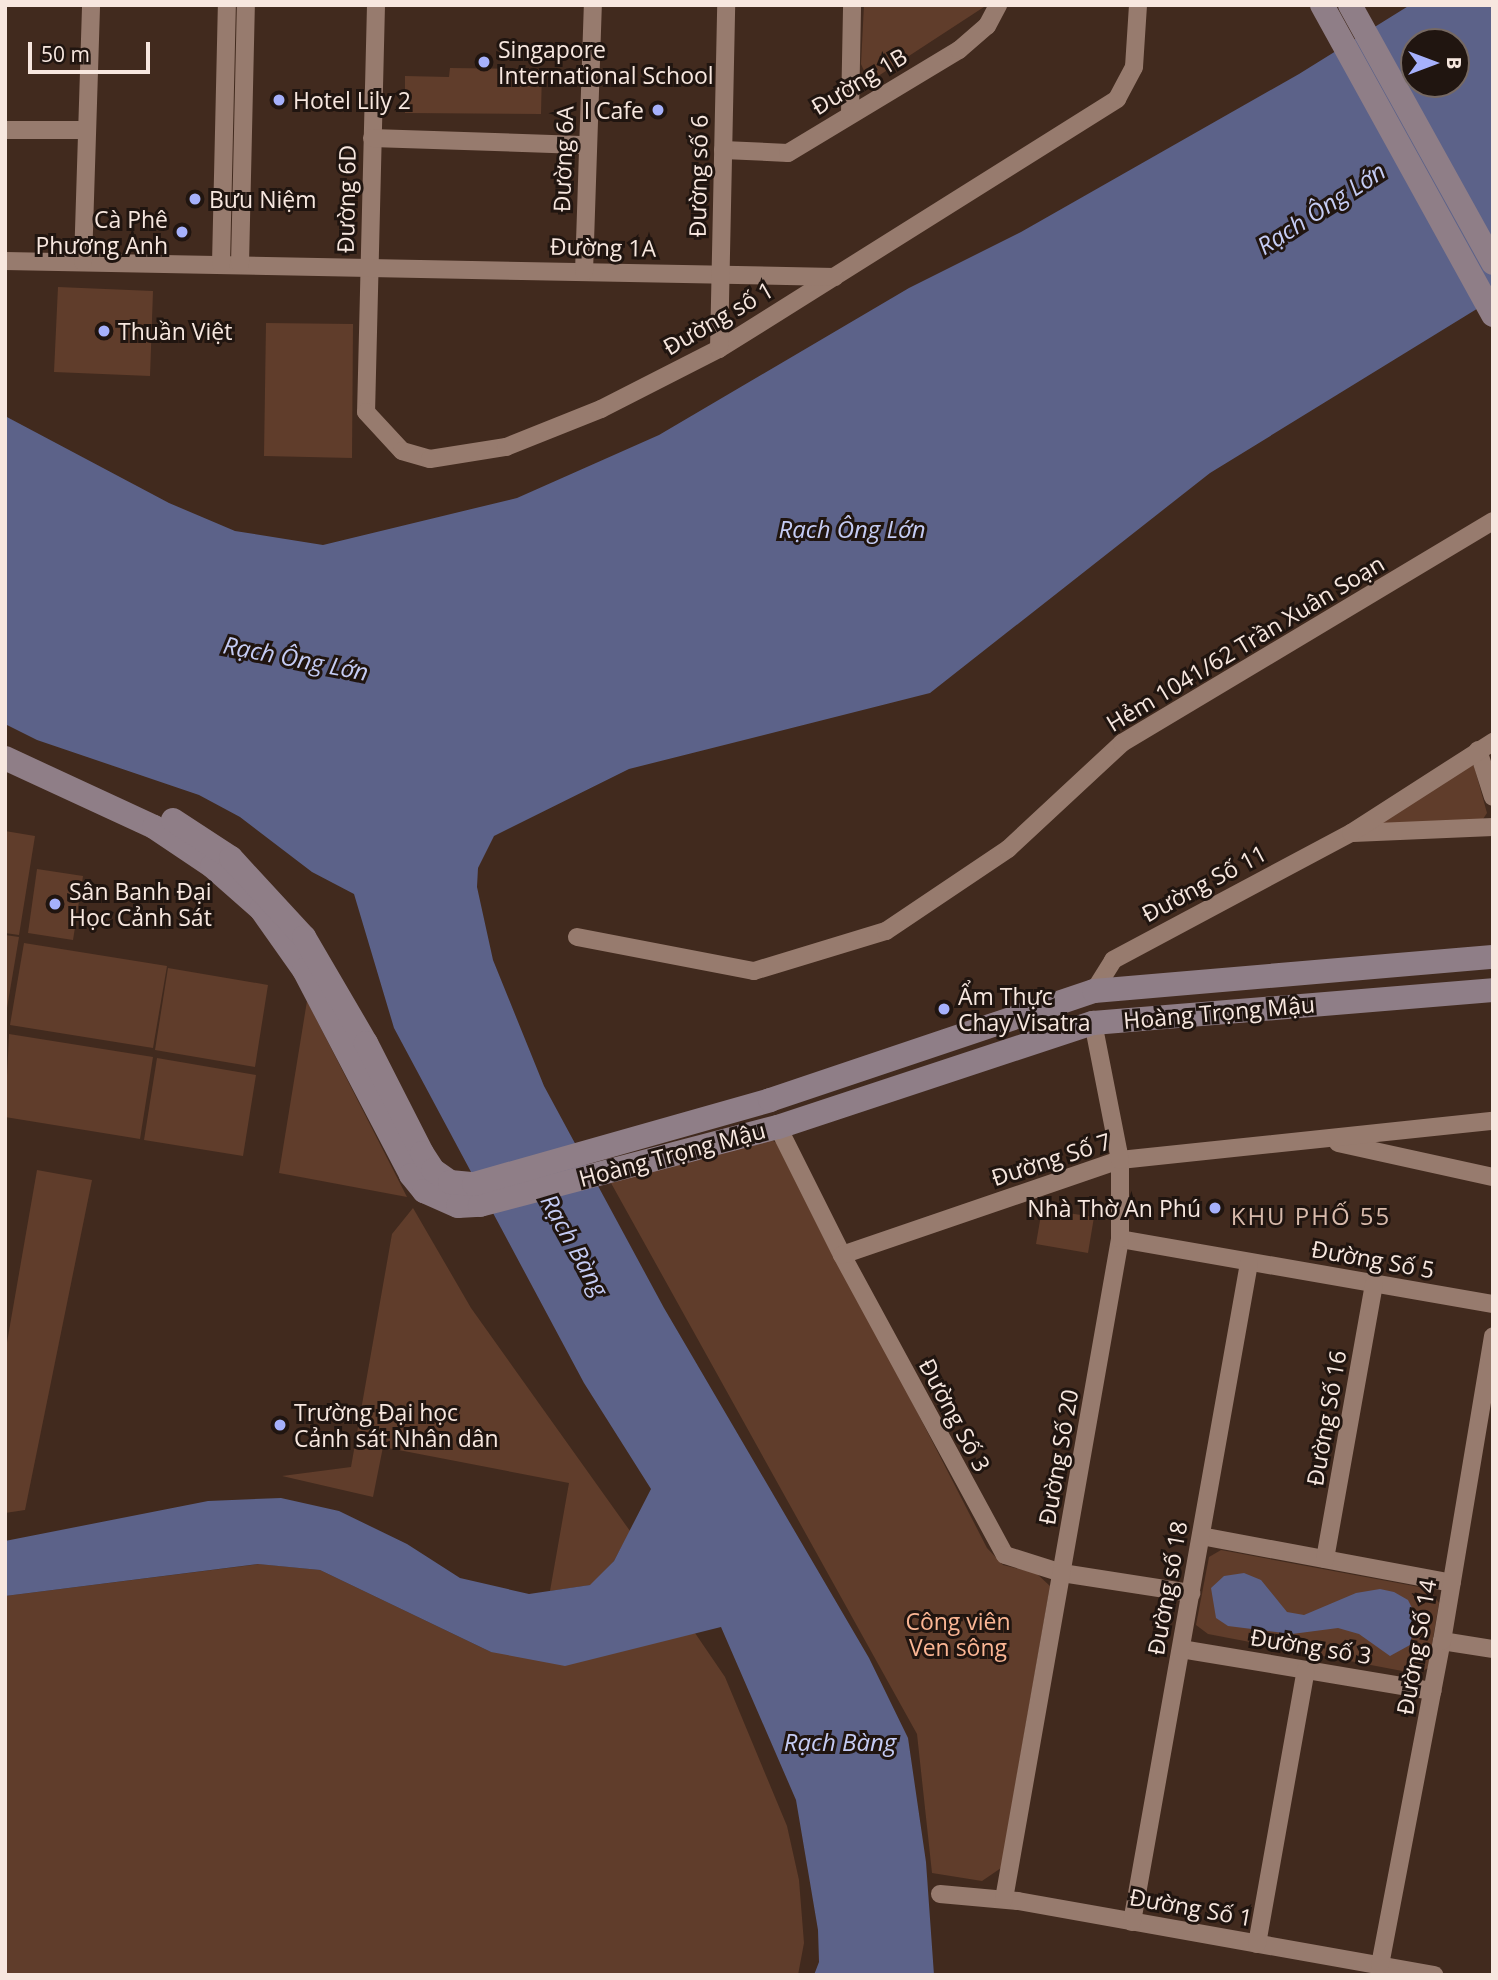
<!DOCTYPE html>
<html>
<head>
<meta charset="utf-8">
<style>
  body { margin:0 }
  #map { position:relative; width:1498px; height:1980px; overflow:hidden; background:#412a1e; font-family:"Open Sans",sans-serif }
  div>[style] { position:absolute }
  .green>* { inset:0; background:#603d2b }
  .water>* { inset:0; background:#5c6289 }
  .minor>* { height:18px; margin:-9px; padding:0 9px; transform-origin:9px; border-radius:9px; background:#977b6e }
  .secondary>* { height:24px; margin:-12px; padding:0 12px; transform-origin:12px; border-radius:12px; background:#8f7e87 }
  .dots>* { width:19px; height:19px; translate:-50% -50%; box-sizing:border-box; border:4px solid #201510; border-radius:50% }
  span { translate:-50% -50%; white-space:nowrap; text-align:center; line-height:1.15; -webkit-text-stroke:6px #201510; paint-order:stroke }
  .poi-label { font-size:23px; color:#f7e7df }
  .left { translate:0 -50%; text-align:left }
  .right { translate:-100% -50%; text-align:right }
  .street-label { font-size:23px; color:#f7e7df }
  .park-label { font-size:23px; color:#fbb694 }
  .water-label { font-size:24px; color:#c5ccf4; font-style:italic }
  .neighbourhood-label { font-size:24px; color:#d9bbac; letter-spacing:2px }
  .frame { position:absolute; inset:0; border:7px solid #f7e7df; pointer-events:none }
  .north { position:absolute; left:1400px; top:28px; width:70px; height:70px; box-sizing:border-box; background:#201510; border:2px solid #766963; border-radius:50%; rotate:90deg; font-size:19px; font-weight:700; line-height:28px; text-align:center; color:#f7e7df }
  .north::after { content:''; display:block; margin:auto; width:24px; height:32px; background:#a6b1fc; clip-path:polygon(50% 0,100% 100%,50% 72%,0 100%) }
  .scale { position:absolute; left:28px; top:42px; width:122px; height:32px; box-sizing:border-box; border:4px solid #f7e7df; border-top:0; padding-left:9px; font-size:21px; line-height:24px; white-space:nowrap; color:#f7e7df; -webkit-text-stroke:5px #201510; paint-order:stroke }
</style>
</head>
<body>
<div id="map">
  <div class="green">
    <div style="clip-path:polygon(864px 5px,987px 5px,869px 82px,861px 64px)"></div>
    <div style="clip-path:polygon(450px 68px,542px 69px,541px 114px,405px 113px,405px 76px,449px 77px)"></div>
    <div style="clip-path:polygon(58px 287px,153px 291px,150px 376px,54px 372px)"></div>
    <div style="clip-path:polygon(266px 323px,353px 324px,352px 458px,264px 456px)"></div>
    <div style="clip-path:polygon(1468px 763px,1474px 766px,1487px 813px,1481px 822px,1382px 825px,1380px 822px)"></div>
    <div style="clip-path:polygon(5px 831px,35px 836px,19px 935px,5px 933px)"></div>
    <div style="clip-path:polygon(37px 869px,83px 876px,73px 940px,28px 933px)"></div>
    <div style="clip-path:polygon(5px 935px,19px 937px,5px 1020px)"></div>
    <div style="clip-path:polygon(24px 943px,167px 966px,153px 1048px,10px 1025px)"></div>
    <div style="clip-path:polygon(168px 968px,268px 985px,255px 1067px,155px 1050px)"></div>
    <div style="clip-path:polygon(307px 1001px,407px 1197px,279px 1173px)"></div>
    <div style="clip-path:polygon(9px 1034px,153px 1057px,140px 1139px,5px 1117px)"></div>
    <div style="clip-path:polygon(157px 1058px,256px 1075px,243px 1156px,144px 1140px)"></div>
    <div style="clip-path:polygon(768px 1138px,780px 1145px,987px 1548px,1003px 1565px,1036px 1573px,1050px 1586px,1001px 1868px,982px 1881px,932px 1873px,917px 1734px,611px 1183px)"></div>
    <div style="clip-path:polygon(37px 1170px,92px 1180px,25px 1510px,5px 1513px,5px 1354px)"></div>
    <div style="clip-path:polygon(413px 1208px,471px 1308px,630px 1531px,614px 1561px,591px 1585px,550px 1591px,569px 1483px,383px 1447px,373px 1497px,282px 1476px,351px 1467px,392px 1234px)"></div>
    <div style="clip-path:polygon(1042px 1209px,1094px 1217px,1088px 1253px,1036px 1244px)"></div>
    <div style="clip-path:polygon(1221px 1550px,1430px 1589px,1439px 1603px,1428px 1668px,1418px 1674px,1208px 1634px,1196px 1625px,1209px 1557px)"></div>
    <div style="clip-path:polygon(259px 1564px,320px 1570px,491px 1652px,651px 1643px,695px 1633px,725px 1677px,787px 1826px,799px 1880px,804px 1943px,798px 1975px,5px 1975px,5px 1596px)"></div>
  </div>
  <div class="water">
    <div style="clip-path:polygon(evenodd,1410px 5px,1493px 5px,1493px 299px,1210px 473px,930px 693px,629px 769px,494px 836px,478px 868px,477px 887px,493px 960px,544px 1086px,664px 1308px,869px 1658px,908px 1738px,926px 1862px,934px 1975px,814px 1975px,819px 1962px,818px 1930px,796px 1800px,721px 1627px,565px 1666px,491px 1652px,320px 1570px,258px 1564px,5px 1596px,5px 1541px,208px 1501px,281px 1498px,339px 1511px,407px 1544px,460px 1578px,529px 1594px,590px 1585px,614px 1561px,651px 1489px,584px 1383px,394px 1028px,354px 894px,312px 872px,240px 817px,199px 795px,37px 740px,5px 724px,5px 416px,169px 503px,235px 531px,323px 545px,517px 498px,659px 435px,909px 288px,1021px 232px,1299px 74px,1410px 5px,1414px 42px,1456px 42px,1456px 84px,1414px 84px,1414px 42px)"></div>
    <div style="clip-path:polygon(1244px 1573px,1261px 1580px,1287px 1612px,1304px 1615px,1356px 1593px,1380px 1589px,1394px 1592px,1408px 1600px,1416px 1616px,1410px 1645px,1390px 1656px,1359px 1634px,1338px 1628px,1292px 1634px,1228px 1626px,1216px 1618px,1211px 1588px,1224px 1576px)"></div>
  </div>
  <div class="minor">
    <div style="left:376px;top:5px;width:407px;rotate:91.4deg"></div>
    <div style="left:366px;top:412px;width:53px;rotate:47.3deg"></div>
    <div style="left:402px;top:451px;width:29px;rotate:16deg"></div>
    <div style="left:430px;top:459px;width:77px;rotate:-9deg"></div>
    <div style="left:506px;top:447px;width:102px;rotate:-21.8deg"></div>
    <div style="left:601px;top:409px;width:132px;rotate:-27deg"></div>
    <div style="left:719px;top:349px;width:470px;rotate:-32.1deg"></div>
    <div style="left:1117px;top:99px;width:36px;rotate:-62deg"></div>
    <div style="left:1134px;top:67px;width:62px;rotate:-86.3deg"></div>
    <div style="left:850px;top:113px;width:108px;rotate:-88.9deg"></div>
    <div style="left:5px;top:130px;width:82px"></div>
    <div style="left:372px;top:138px;width:216px;rotate:1.9deg"></div>
    <div style="left:723px;top:150px;width:65px;rotate:2.6deg"></div>
    <div style="left:788px;top:153px;width:200px;rotate:-31.1deg"></div>
    <div style="left:959px;top:50px;width:37px;rotate:-41deg"></div>
    <div style="left:987px;top:26px;width:24px;rotate:-62deg"></div>
    <div style="left:5px;top:261px;width:830px;rotate:1.1deg"></div>
    <div style="left:83px;top:262px;width:257px;rotate:-88.2deg"></div>
    <div style="left:221px;top:264px;width:259px;rotate:-88.7deg"></div>
    <div style="left:240px;top:264px;width:259px;rotate:-88.7deg"></div>
    <div style="left:584px;top:272px;width:267px;rotate:-88.1deg"></div>
    <div style="left:719px;top:349px;width:344px;rotate:-88.8deg"></div>
    <div style="left:1478px;top:750px;width:49px;rotate:72.3deg"></div>
    <div style="left:1353px;top:833px;width:140px;rotate:-2.5deg"></div>
    <div style="left:577px;top:937px;width:180px;rotate:10.9deg"></div>
    <div style="left:754px;top:971px;width:138px;rotate:-16.9deg"></div>
    <div style="left:886px;top:931px;width:147px;rotate:-33.9deg"></div>
    <div style="left:1008px;top:849px;width:156px;rotate:-42.9deg"></div>
    <div style="left:1122px;top:743px;width:432px;rotate:-30.9deg"></div>
    <div style="left:1094px;top:991px;width:36px;rotate:-58deg"></div>
    <div style="left:1113px;top:960px;width:270px;rotate:-28.1deg"></div>
    <div style="left:1351px;top:833px;width:169px;rotate:-32.7deg"></div>
    <div style="left:778px;top:1127px;width:143px;rotate:63.4deg"></div>
    <div style="left:842px;top:1255px;width:341px;rotate:61.5deg"></div>
    <div style="left:1005px;top:1555px;width:60px;rotate:17.5deg"></div>
    <div style="left:1062px;top:1573px;width:131px;rotate:8.8deg"></div>
    <div style="left:1338px;top:1143px;width:159px;rotate:12.4deg"></div>
    <div style="left:1120px;top:1239px;width:379px;rotate:9.9deg"></div>
    <div style="left:842px;top:1255px;width:294px;rotate:-18.9deg"></div>
    <div style="left:1120px;top:1160px;width:375px;rotate:-6deg"></div>
    <div style="left:1201px;top:1536px;width:255px;rotate:10.6deg"></div>
    <div style="left:1325px;top:1559px;width:278px;rotate:-79.9deg"></div>
    <div style="left:1442px;top:1641px;width:52px;rotate:8.9deg"></div>
    <div style="left:1181px;top:1649px;width:255px;rotate:9.5deg"></div>
    <div style="left:940px;top:1894px;width:78px;rotate:5.1deg"></div>
    <div style="left:1018px;top:1901px;width:423px;rotate:10.1deg"></div>
    <div style="left:1004px;top:1899px;width:670px;rotate:-80.03deg"></div>
    <div style="left:1120px;top:1239px;width:79px;rotate:-90deg"></div>
    <div style="left:1120px;top:1160px;width:140px;rotate:-101.1deg"></div>
    <div style="left:1132px;top:1922px;width:669px;rotate:-79.93deg"></div>
    <div style="left:1257px;top:1944px;width:278px;rotate:-79.9deg"></div>
    <div style="left:1380px;top:1965px;width:330px;rotate:-79.2deg"></div>
    <div style="left:1442px;top:1641px;width:309px;rotate:-80.5deg"></div>
  </div>
  <div class="secondary">
    <div style="left:1322px;top:5px;width:354px;rotate:61.1deg"></div>
    <div style="left:1350px;top:5px;width:295px;rotate:61deg"></div>
    <div style="left:5px;top:758px;width:164px;rotate:24.8deg"></div>
    <div style="left:154px;top:827px;width:70px;rotate:33.9deg"></div>
    <div style="left:212px;top:866px;width:65px;rotate:41.3deg"></div>
    <div style="left:261px;top:909px;width:75px;rotate:54.8deg"></div>
    <div style="left:304px;top:970px;width:231px;rotate:62.4deg"></div>
    <div style="left:411px;top:1175px;width:21px;rotate:51deg"></div>
    <div style="left:424px;top:1191px;width:37px;rotate:24deg"></div>
    <div style="left:458px;top:1206px;width:22px;rotate:-3deg"></div>
    <div style="left:480px;top:1205px;width:308px;rotate:-14.7deg"></div>
    <div style="left:778px;top:1127px;width:332px;rotate:-18.3deg"></div>
    <div style="left:1093px;top:1023px;width:401px;rotate:-4.7deg"></div>
    <div style="left:173px;top:820px;width:69px;rotate:33.2deg"></div>
    <div style="left:231px;top:858px;width:108px;rotate:47.3deg"></div>
    <div style="left:304px;top:937px;width:123px;rotate:59.7deg"></div>
    <div style="left:366px;top:1043px;width:123px;rotate:63deg"></div>
    <div style="left:422px;top:1153px;width:20px;rotate:57deg"></div>
    <div style="left:433px;top:1170px;width:21px;rotate:35deg"></div>
    <div style="left:450px;top:1182px;width:24px;rotate:5deg"></div>
    <div style="left:474px;top:1184px;width:308px;rotate:-15.8deg"></div>
    <div style="left:770px;top:1100px;width:342px;rotate:-18.6deg"></div>
    <div style="left:1094px;top:991px;width:400px;rotate:-4.9deg"></div>
  </div>
  <div class="dots">
    <div style="left:484px;top:62px;background:#a6b1fc"></div>
    <div style="left:279px;top:100px;background:#a6b1fc"></div>
    <div style="left:658px;top:110px;background:#a6b1fc"></div>
    <div style="left:195px;top:199px;background:#a6b1fc"></div>
    <div style="left:182px;top:232px;background:#a6b1fc"></div>
    <div style="left:104px;top:331px;background:#a6b1fc"></div>
    <div style="left:55px;top:904px;background:#a6b1fc"></div>
    <div style="left:944px;top:1009px;background:#a6b1fc"></div>
    <div style="left:1215px;top:1208px;background:#a6b1fc"></div>
    <div style="left:280px;top:1425px;background:#a6b1fc"></div>
  </div>
  <div class="poi-label">
    <span class="left" style="left:498px;top:62px">Singapore<br>International School</span>
    <span class="left" style="left:293px;top:100px">Hotel Lily 2</span>
    <span class="right" style="left:644px;top:110px">I Cafe</span>
    <span class="left" style="left:209px;top:199px">Bưu Niệm</span>
    <span class="right" style="left:168px;top:232px">Cà Phê<br>Phương Anh</span>
    <span class="left" style="left:118px;top:331px">Thuần Việt</span>
    <span class="left" style="left:69px;top:904px">Sân Banh Đại<br>Học Cảnh Sát</span>
    <span class="left" style="left:958px;top:1009px">Ẩm Thực<br>Chay Visatra</span>
    <span class="right" style="left:1201px;top:1208px">Nhà Thờ An Phú</span>
    <span class="left" style="left:294px;top:1425px">Trường Đại học<br>Cảnh sát Nhân dân</span>
  </div>
  <div class="street-label">
    <span style="left:859px;top:81px;rotate:-31deg">Đường 1B</span>
    <span style="left:563px;top:159px;rotate:-88deg">Đường 6A</span>
    <span style="left:698px;top:176px;rotate:-89deg">Đường số 6</span>
    <span style="left:346px;top:199px;rotate:-89deg">Đường 6D</span>
    <span style="left:603px;top:247px;rotate:1deg">Đường 1A</span>
    <span style="left:718px;top:318px;rotate:-30deg">Đường số 1</span>
    <span style="left:1245px;top:643px;rotate:-31deg">Hẻm 1041/62 Trần Xuân Soạn</span>
    <span style="left:1204px;top:883px;rotate:-28deg">Đường Số 11</span>
    <span style="left:1219px;top:1012px;rotate:-5deg">Hoàng Trọng Mậu</span>
    <span style="left:672px;top:1154px;rotate:-15deg">Hoàng Trọng Mậu</span>
    <span style="left:1051px;top:1159px;rotate:-18deg">Đường Số 7</span>
    <span style="left:1373px;top:1259px;rotate:10deg">Đường Số 5</span>
    <span style="left:955px;top:1415px;rotate:62deg">Đường Số 3</span>
    <span style="left:1326px;top:1418px;rotate:-80deg">Đường Số 16</span>
    <span style="left:1058px;top:1457px;rotate:-80deg">Đường Số 20</span>
    <span style="left:1167px;top:1588px;rotate:-80deg">Đường số 18</span>
    <span style="left:1311px;top:1646px;rotate:9deg">Đường số 3</span>
    <span style="left:1416px;top:1647px;rotate:-80deg">Đường Số 14</span>
    <span style="left:1191px;top:1907px;rotate:10deg">Đường Số 1</span>
  </div>
  <div class="park-label">
    <span style="left:958px;top:1634px">Công viên<br>Ven sông</span>
  </div>
  <div class="water-label">
    <span style="left:1321px;top:208px;rotate:-33deg">Rạch Ông Lớn</span>
    <span style="left:852px;top:529px">Rạch Ông Lớn</span>
    <span style="left:296px;top:658px;rotate:11deg">Rạch Ông Lớn</span>
    <span style="left:575px;top:1245px;rotate:61deg">Rạch Bàng</span>
    <span style="left:840px;top:1742px">Rạch Bàng</span>
  </div>
  <div class="neighbourhood-label">
    <span style="left:1311px;top:1216px">KHU PHỐ 55</span>
  </div>
  <div class="frame"></div>
  <div class="north">B</div>
  <div class="scale">50 m</div>
</div>
</body>
</html>
